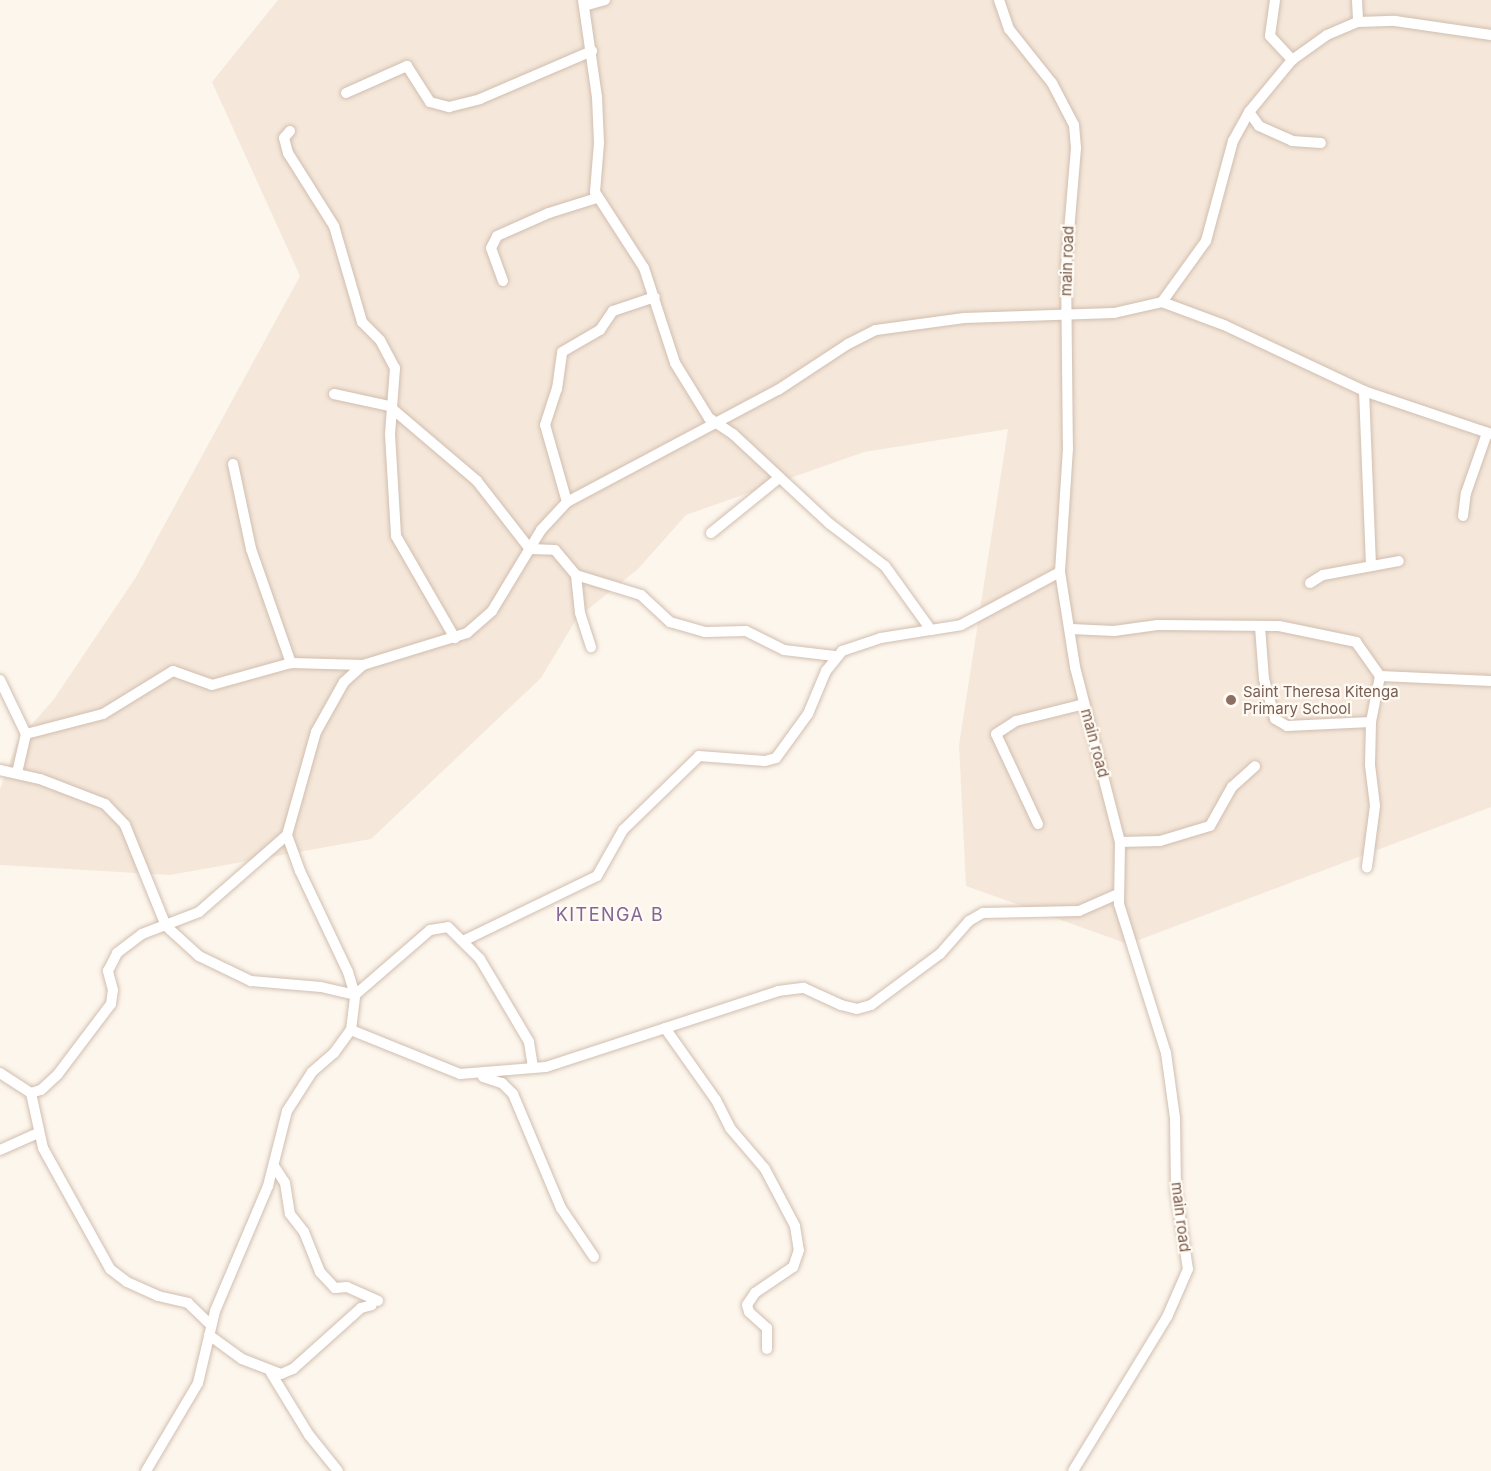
<!DOCTYPE html>
<html>
<head>
<meta charset="utf-8">
<style>
  body { margin:0 }
  #map { position:relative; width:1491px; height:1471px; overflow:hidden; background:#fdf6ec; font-family:Inter,sans-serif }
  div>[style] { position:absolute }
  .residential>* { inset:0; background:#f5e8da }
  .roads { filter:drop-shadow(0 0 2px #d1beb0) drop-shadow(0 0 2px #d1beb0) }
  .minor>* { height:10px; margin:-5px; padding:0 5px; transform-origin:5px; border-radius:5px; background:#fff }
  .dots>* { width:16px; height:16px; translate:-50% -50%; box-sizing:border-box; border:3px solid #fffaf3; border-radius:50% }
  span { translate:-50% -50%; white-space:nowrap; text-align:center; line-height:1.15; -webkit-text-stroke:4.5px #fffaf3; paint-order:stroke }
  .street-label { font-size:15px; color:#7a5c4d }
  .education-label { font-size:15px; color:#785e54 }
  .left { translate:0 -50%; text-align:left }
  .quarter-label { font-size:18px; color:#846695; letter-spacing:1.5px }
</style>
</head>
<body>
<div id="map">
  <div class="residential">
    <div style="clip-path:polygon(278px 0,1491px 0,1491px 807px,1128px 944px,966px 886px,959px 745px,1008px 429px,864px 452px,686px 515px,638px 569px,577px 618px,541px 678px,371px 839px,170px 875px,0 865px,0 789px,18px 740px,54px 699px,136px 577px,300px 276px,212px 82px)"></div>
  </div>
  <div class="roads">
    <div class="minor">
      <div style="left:583px;top:0;width:98px;rotate:81.8deg"></div>
      <div style="left:597px;top:97px;width:46px;rotate:87.5deg"></div>
      <div style="left:599px;top:143px;width:49px;rotate:94.7deg"></div>
      <div style="left:595px;top:192px;width:90px;rotate:57.2deg"></div>
      <div style="left:644px;top:268px;width:100px;rotate:71.9deg"></div>
      <div style="left:675px;top:363px;width:65px;rotate:58.3deg"></div>
      <div style="left:709px;top:418px;width:29px;rotate:34deg"></div>
      <div style="left:733px;top:434px;width:132px;rotate:42.9deg"></div>
      <div style="left:830px;top:524px;width:69px;rotate:37.4deg"></div>
      <div style="left:885px;top:566px;width:79px;rotate:54.3deg"></div>
      <div style="left:931px;top:630px;width:30px;rotate:-9deg"></div>
      <div style="left:961px;top:625px;width:112px;rotate:-28.2deg"></div>
      <div style="left:999px;top:0;width:31px;rotate:71deg"></div>
      <div style="left:1009px;top:29px;width:69px;rotate:51.5deg"></div>
      <div style="left:1052px;top:83px;width:47px;rotate:62.4deg"></div>
      <div style="left:1074px;top:125px;width:23px;rotate:85deg"></div>
      <div style="left:1076px;top:148px;width:118px;rotate:94.8deg"></div>
      <div style="left:1066px;top:266px;width:182px;rotate:89.4deg"></div>
      <div style="left:1068px;top:448px;width:124px;rotate:93.7deg"></div>
      <div style="left:1060px;top:572px;width:96px;rotate:81deg"></div>
      <div style="left:1075px;top:667px;width:181px;rotate:75.6deg"></div>
      <div style="left:1120px;top:842px;width:62px;rotate:90.9deg"></div>
      <div style="left:1119px;top:904px;width:156px;rotate:72.5deg"></div>
      <div style="left:1166px;top:1053px;width:66px;rotate:82.1deg"></div>
      <div style="left:1175px;top:1118px;width:73px;rotate:89.2deg"></div>
      <div style="left:1176px;top:1191px;width:79px;rotate:81.3deg"></div>
      <div style="left:1188px;top:1269px;width:52px;rotate:113.6deg"></div>
      <div style="left:1167px;top:1317px;width:180px;rotate:121.4deg"></div>
      <div style="left:1275px;top:0;width:36px;rotate:98deg"></div>
      <div style="left:1270px;top:36px;width:33px;rotate:47deg"></div>
      <div style="left:1357px;top:0;width:22px;rotate:87deg"></div>
      <div style="left:584px;top:6px;width:22px;rotate:-16deg"></div>
      <div style="left:346px;top:93px;width:67px;rotate:-23.9deg"></div>
      <div style="left:407px;top:66px;width:43px;rotate:57.4deg"></div>
      <div style="left:430px;top:102px;width:20px;rotate:15deg"></div>
      <div style="left:449px;top:107px;width:32px;rotate:-14deg"></div>
      <div style="left:480px;top:99px;width:122px;rotate:-23.2deg"></div>
      <div style="left:1249px;top:112px;width:17px;rotate:54deg"></div>
      <div style="left:1259px;top:126px;width:36px;rotate:24deg"></div>
      <div style="left:1292px;top:141px;width:29px;rotate:4deg"></div>
      <div style="left:290px;top:131px;width:9px;rotate:131deg"></div>
      <div style="left:284px;top:138px;width:16px;rotate:75deg"></div>
      <div style="left:288px;top:153px;width:86px;rotate:57.8deg"></div>
      <div style="left:334px;top:226px;width:100px;rotate:73.7deg"></div>
      <div style="left:362px;top:322px;width:25px;rotate:45deg"></div>
      <div style="left:380px;top:340px;width:32px;rotate:62deg"></div>
      <div style="left:395px;top:368px;width:66px;rotate:94.3deg"></div>
      <div style="left:390px;top:434px;width:102px;rotate:86.6deg"></div>
      <div style="left:396px;top:536px;width:118px;rotate:60deg"></div>
      <div style="left:503px;top:281px;width:35px;rotate:-110deg"></div>
      <div style="left:491px;top:248px;width:13px;rotate:-63deg"></div>
      <div style="left:497px;top:236px;width:57px;rotate:-23.9deg"></div>
      <div style="left:549px;top:213px;width:50px;rotate:-17.4deg"></div>
      <div style="left:1162px;top:302px;width:66px;rotate:20.4deg"></div>
      <div style="left:1224px;top:325px;width:155px;rotate:25.2deg"></div>
      <div style="left:1364px;top:391px;width:134px;rotate:18.7deg"></div>
      <div style="left:1364px;top:391px;width:174px;rotate:87.7deg"></div>
      <div style="left:334px;top:394px;width:56px;rotate:12.3deg"></div>
      <div style="left:389px;top:406px;width:116px;rotate:40.4deg"></div>
      <div style="left:477px;top:481px;width:86px;rotate:52.1deg"></div>
      <div style="left:530px;top:549px;width:25px;rotate:2deg"></div>
      <div style="left:555px;top:550px;width:33px;rotate:50deg"></div>
      <div style="left:576px;top:575px;width:68px;rotate:17.1deg"></div>
      <div style="left:641px;top:595px;width:40px;rotate:43deg"></div>
      <div style="left:670px;top:622px;width:36px;rotate:16deg"></div>
      <div style="left:705px;top:632px;width:41px;rotate:-1.4deg"></div>
      <div style="left:746px;top:631px;width:42px;rotate:26.6deg"></div>
      <div style="left:784px;top:650px;width:51px;rotate:6.7deg"></div>
      <div style="left:233px;top:464px;width:87px;rotate:78deg"></div>
      <div style="left:251px;top:549px;width:121px;rotate:70.7deg"></div>
      <div style="left:567px;top:502px;width:80px;rotate:-105.9deg"></div>
      <div style="left:545px;top:425px;width:38px;rotate:-72deg"></div>
      <div style="left:557px;top:389px;width:37px;rotate:-82deg"></div>
      <div style="left:562px;top:352px;width:44px;rotate:-30.1deg"></div>
      <div style="left:600px;top:330px;width:23px;rotate:-56deg"></div>
      <div style="left:613px;top:311px;width:44px;rotate:-18.4deg"></div>
      <div style="left:1463px;top:516px;width:23px;rotate:-83deg"></div>
      <div style="left:1466px;top:493px;width:64px;rotate:-70.7deg"></div>
      <div style="left:711px;top:533px;width:87px;rotate:-39deg"></div>
      <div style="left:576px;top:575px;width:38px;rotate:84deg"></div>
      <div style="left:580px;top:613px;width:36px;rotate:72deg"></div>
      <div style="left:1310px;top:583px;width:15px;rotate:-32deg"></div>
      <div style="left:1323px;top:575px;width:77px;rotate:-10.4deg"></div>
      <div style="left:1260px;top:627px;width:52px;rotate:85.6deg"></div>
      <div style="left:1264px;top:679px;width:41px;rotate:74.6deg"></div>
      <div style="left:1275px;top:719px;width:14px;rotate:30deg"></div>
      <div style="left:1287px;top:726px;width:84px;rotate:-2.7deg"></div>
      <div style="left:1071px;top:629px;width:43px;rotate:2.7deg"></div>
      <div style="left:1114px;top:631px;width:44px;rotate:-7.8deg"></div>
      <div style="left:1158px;top:625px;width:121px;rotate:0.5deg"></div>
      <div style="left:1279px;top:626px;width:79px;rotate:11.7deg"></div>
      <div style="left:1356px;top:642px;width:42px;rotate:54.8deg"></div>
      <div style="left:1380px;top:676px;width:47px;rotate:101.1deg"></div>
      <div style="left:1371px;top:722px;width:43px;rotate:91.3deg"></div>
      <div style="left:1370px;top:765px;width:41px;rotate:83deg"></div>
      <div style="left:1375px;top:806px;width:62px;rotate:97.5deg"></div>
      <div style="left:1380px;top:676px;width:111px;rotate:2.6deg"></div>
      <div style="left:0;top:680px;width:60px;rotate:64.3deg"></div>
      <div style="left:26px;top:734px;width:40px;rotate:103deg"></div>
      <div style="left:26px;top:734px;width:80px;rotate:-14.6deg"></div>
      <div style="left:103px;top:714px;width:82px;rotate:-31.6deg"></div>
      <div style="left:173px;top:671px;width:41px;rotate:19.7deg"></div>
      <div style="left:212px;top:685px;width:82px;rotate:-15.6deg"></div>
      <div style="left:291px;top:663px;width:72px;rotate:1.6deg"></div>
      <div style="left:0;top:770px;width:41px;rotate:12.7deg"></div>
      <div style="left:40px;top:779px;width:70px;rotate:21deg"></div>
      <div style="left:105px;top:804px;width:29px;rotate:46deg"></div>
      <div style="left:125px;top:825px;width:109px;rotate:67.9deg"></div>
      <div style="left:166px;top:926px;width:45px;rotate:42.3deg"></div>
      <div style="left:199px;top:956px;width:58px;rotate:25.7deg"></div>
      <div style="left:251px;top:981px;width:70px;rotate:4.9deg"></div>
      <div style="left:321px;top:987px;width:35px;rotate:13deg"></div>
      <div style="left:355px;top:995px;width:99px;rotate:-40.9deg"></div>
      <div style="left:430px;top:930px;width:18px;rotate:-9deg"></div>
      <div style="left:448px;top:927px;width:45px;rotate:45deg"></div>
      <div style="left:480px;top:959px;width:96px;rotate:59.4deg"></div>
      <div style="left:529px;top:1042px;width:26px;rotate:81deg"></div>
      <div style="left:1038px;top:824px;width:99px;rotate:-115deg"></div>
      <div style="left:996px;top:734px;width:24px;rotate:-33deg"></div>
      <div style="left:1016px;top:721px;width:70px;rotate:-14deg"></div>
      <div style="left:1120px;top:842px;width:40px;rotate:-1.4deg"></div>
      <div style="left:1160px;top:841px;width:52px;rotate:-16.7deg"></div>
      <div style="left:1210px;top:826px;width:45px;rotate:-60.6deg"></div>
      <div style="left:1232px;top:787px;width:31px;rotate:-42deg"></div>
      <div style="left:463px;top:941px;width:149px;rotate:-25.9deg"></div>
      <div style="left:597px;top:876px;width:53px;rotate:-60.5deg"></div>
      <div style="left:623px;top:830px;width:106px;rotate:-44.2deg"></div>
      <div style="left:699px;top:756px;width:66px;rotate:4.3deg"></div>
      <div style="left:765px;top:761px;width:11px;rotate:-15deg"></div>
      <div style="left:776px;top:758px;width:54px;rotate:-54deg"></div>
      <div style="left:808px;top:714px;width:47px;rotate:-67.3deg"></div>
      <div style="left:826px;top:671px;width:26px;rotate:-51deg"></div>
      <div style="left:842px;top:651px;width:41px;rotate:-18.4deg"></div>
      <div style="left:881px;top:638px;width:51px;rotate:-9.1deg"></div>
      <div style="left:665px;top:1028px;width:88px;rotate:54.7deg"></div>
      <div style="left:716px;top:1100px;width:31px;rotate:63deg"></div>
      <div style="left:730px;top:1128px;width:54px;rotate:49.5deg"></div>
      <div style="left:765px;top:1169px;width:64px;rotate:62.2deg"></div>
      <div style="left:795px;top:1226px;width:24px;rotate:81deg"></div>
      <div style="left:799px;top:1250px;width:18px;rotate:109deg"></div>
      <div style="left:793px;top:1267px;width:46px;rotate:145.6deg"></div>
      <div style="left:755px;top:1293px;width:14px;rotate:124deg"></div>
      <div style="left:747px;top:1305px;width:7px;rotate:74deg"></div>
      <div style="left:749px;top:1312px;width:24px;rotate:42deg"></div>
      <div style="left:767px;top:1328px;width:21px;rotate:90deg"></div>
      <div style="left:351px;top:1030px;width:118px;rotate:22deg"></div>
      <div style="left:460px;top:1074px;width:86px;rotate:-4.7deg"></div>
      <div style="left:546px;top:1067px;width:244px;rotate:-18.1deg"></div>
      <div style="left:778px;top:991px;width:26px;rotate:-7deg"></div>
      <div style="left:804px;top:988px;width:41px;rotate:24.7deg"></div>
      <div style="left:841px;top:1005px;width:16px;rotate:14deg"></div>
      <div style="left:857px;top:1009px;width:15px;rotate:-16deg"></div>
      <div style="left:871px;top:1005px;width:86px;rotate:-36.5deg"></div>
      <div style="left:940px;top:954px;width:44px;rotate:-48.7deg"></div>
      <div style="left:969px;top:921px;width:16px;rotate:-30deg"></div>
      <div style="left:983px;top:913px;width:96px;rotate:-1.2deg"></div>
      <div style="left:1079px;top:911px;width:43px;rotate:-23.6deg"></div>
      <div style="left:0;top:1073px;width:37px;rotate:33deg"></div>
      <div style="left:31px;top:1093px;width:10px;rotate:-17deg"></div>
      <div style="left:41px;top:1090px;width:23px;rotate:-43deg"></div>
      <div style="left:58px;top:1074px;width:88px;rotate:-52.9deg"></div>
      <div style="left:111px;top:1004px;width:14px;rotate:-82deg"></div>
      <div style="left:113px;top:990px;width:20px;rotate:-105deg"></div>
      <div style="left:108px;top:971px;width:20px;rotate:-63deg"></div>
      <div style="left:117px;top:953px;width:31px;rotate:-37deg"></div>
      <div style="left:142px;top:934px;width:61px;rotate:-21.1deg"></div>
      <div style="left:199px;top:912px;width:117px;rotate:-41.2deg"></div>
      <div style="left:483px;top:1077px;width:20px;rotate:18deg"></div>
      <div style="left:502px;top:1083px;width:16px;rotate:45deg"></div>
      <div style="left:513px;top:1094px;width:124px;rotate:67.2deg"></div>
      <div style="left:561px;top:1208px;width:59px;rotate:56deg"></div>
      <div style="left:31px;top:1093px;width:56px;rotate:77.7deg"></div>
      <div style="left:43px;top:1148px;width:138px;rotate:61deg"></div>
      <div style="left:110px;top:1269px;width:21px;rotate:37deg"></div>
      <div style="left:127px;top:1282px;width:34px;rotate:24deg"></div>
      <div style="left:158px;top:1296px;width:31px;rotate:13deg"></div>
      <div style="left:188px;top:1303px;width:32px;rotate:44deg"></div>
      <div style="left:0;top:1150px;width:42px;rotate:-24.1deg"></div>
      <div style="left:274px;top:1166px;width:20px;rotate:57deg"></div>
      <div style="left:285px;top:1183px;width:31px;rotate:81deg"></div>
      <div style="left:290px;top:1214px;width:23px;rotate:52deg"></div>
      <div style="left:304px;top:1232px;width:43px;rotate:68.2deg"></div>
      <div style="left:320px;top:1272px;width:22px;rotate:47deg"></div>
      <div style="left:335px;top:1288px;width:12px;rotate:-5deg"></div>
      <div style="left:347px;top:1287px;width:34px;rotate:24deg"></div>
      <div style="left:209px;top:1335px;width:41px;rotate:36deg"></div>
      <div style="left:242px;top:1359px;width:42px;rotate:21deg"></div>
      <div style="left:281px;top:1374px;width:13px;rotate:-23deg"></div>
      <div style="left:293px;top:1369px;width:91px;rotate:-41.9deg"></div>
      <div style="left:361px;top:1308px;width:11px;rotate:-15deg"></div>
      <div style="left:271px;top:1373px;width:73px;rotate:58.5deg"></div>
      <div style="left:309px;top:1435px;width:46px;rotate:51.1deg"></div>
      <div style="left:146px;top:1471px;width:102px;rotate:-59.4deg"></div>
      <div style="left:198px;top:1383px;width:74px;rotate:-76.7deg"></div>
      <div style="left:215px;top:1311px;width:136px;rotate:-67deg"></div>
      <div style="left:268px;top:1186px;width:77px;rotate:-75.8deg"></div>
      <div style="left:287px;top:1111px;width:46px;rotate:-57.3deg"></div>
      <div style="left:312px;top:1072px;width:29px;rotate:-41deg"></div>
      <div style="left:334px;top:1053px;width:29px;rotate:-54deg"></div>
      <div style="left:351px;top:1030px;width:35px;rotate:-83deg"></div>
      <div style="left:355px;top:995px;width:24px;rotate:-107deg"></div>
      <div style="left:348px;top:972px;width:112px;rotate:-115.4deg"></div>
      <div style="left:300px;top:871px;width:38px;rotate:-110deg"></div>
      <div style="left:287px;top:835px;width:107px;rotate:-74.3deg"></div>
      <div style="left:316px;top:732px;width:57px;rotate:-60.8deg"></div>
      <div style="left:344px;top:682px;width:25px;rotate:-42deg"></div>
      <div style="left:363px;top:665px;width:109px;rotate:-17.1deg"></div>
      <div style="left:467px;top:633px;width:33px;rotate:-41deg"></div>
      <div style="left:492px;top:611px;width:95px;rotate:-58.8deg"></div>
      <div style="left:541px;top:530px;width:38px;rotate:-47deg"></div>
      <div style="left:567px;top:502px;width:239px;rotate:-28deg"></div>
      <div style="left:778px;top:390px;width:84px;rotate:-33.3deg"></div>
      <div style="left:848px;top:344px;width:31px;rotate:-27deg"></div>
      <div style="left:876px;top:330px;width:89px;rotate:-7.8deg"></div>
      <div style="left:964px;top:318px;width:150px;rotate:-1.9deg"></div>
      <div style="left:1114px;top:313px;width:49px;rotate:-12.9deg"></div>
      <div style="left:1162px;top:302px;width:75px;rotate:-54.2deg"></div>
      <div style="left:1206px;top:241px;width:104px;rotate:-74.9deg"></div>
      <div style="left:1233px;top:141px;width:33px;rotate:-61deg"></div>
      <div style="left:1249px;top:112px;width:67px;rotate:-50.4deg"></div>
      <div style="left:1292px;top:60px;width:43px;rotate:-35.5deg"></div>
      <div style="left:1327px;top:35px;width:34px;rotate:-23deg"></div>
      <div style="left:1358px;top:22px;width:37px;rotate:-2deg"></div>
      <div style="left:1395px;top:21px;width:97px;rotate:8.3deg"></div>
    </div>
  </div>
  <div class="dots">
    <div style="left:1231px;top:700px;background:#8d6e63"></div>
  </div>
  <div class="street-label">
    <span style="left:1067px;top:261px;rotate:-88deg">main road</span>
    <span style="left:1095px;top:743px;rotate:75deg">main road</span>
    <span style="left:1181px;top:1217px;rotate:83deg">main road</span>
  </div>
  <div class="education-label">
    <span class="left" style="left:1243px;top:700px">Saint Theresa Kitenga<br>Primary School</span>
  </div>
  <div class="quarter-label">
    <span style="left:610px;top:915px">KITENGA B</span>
  </div>
</div>
</body>
</html>
